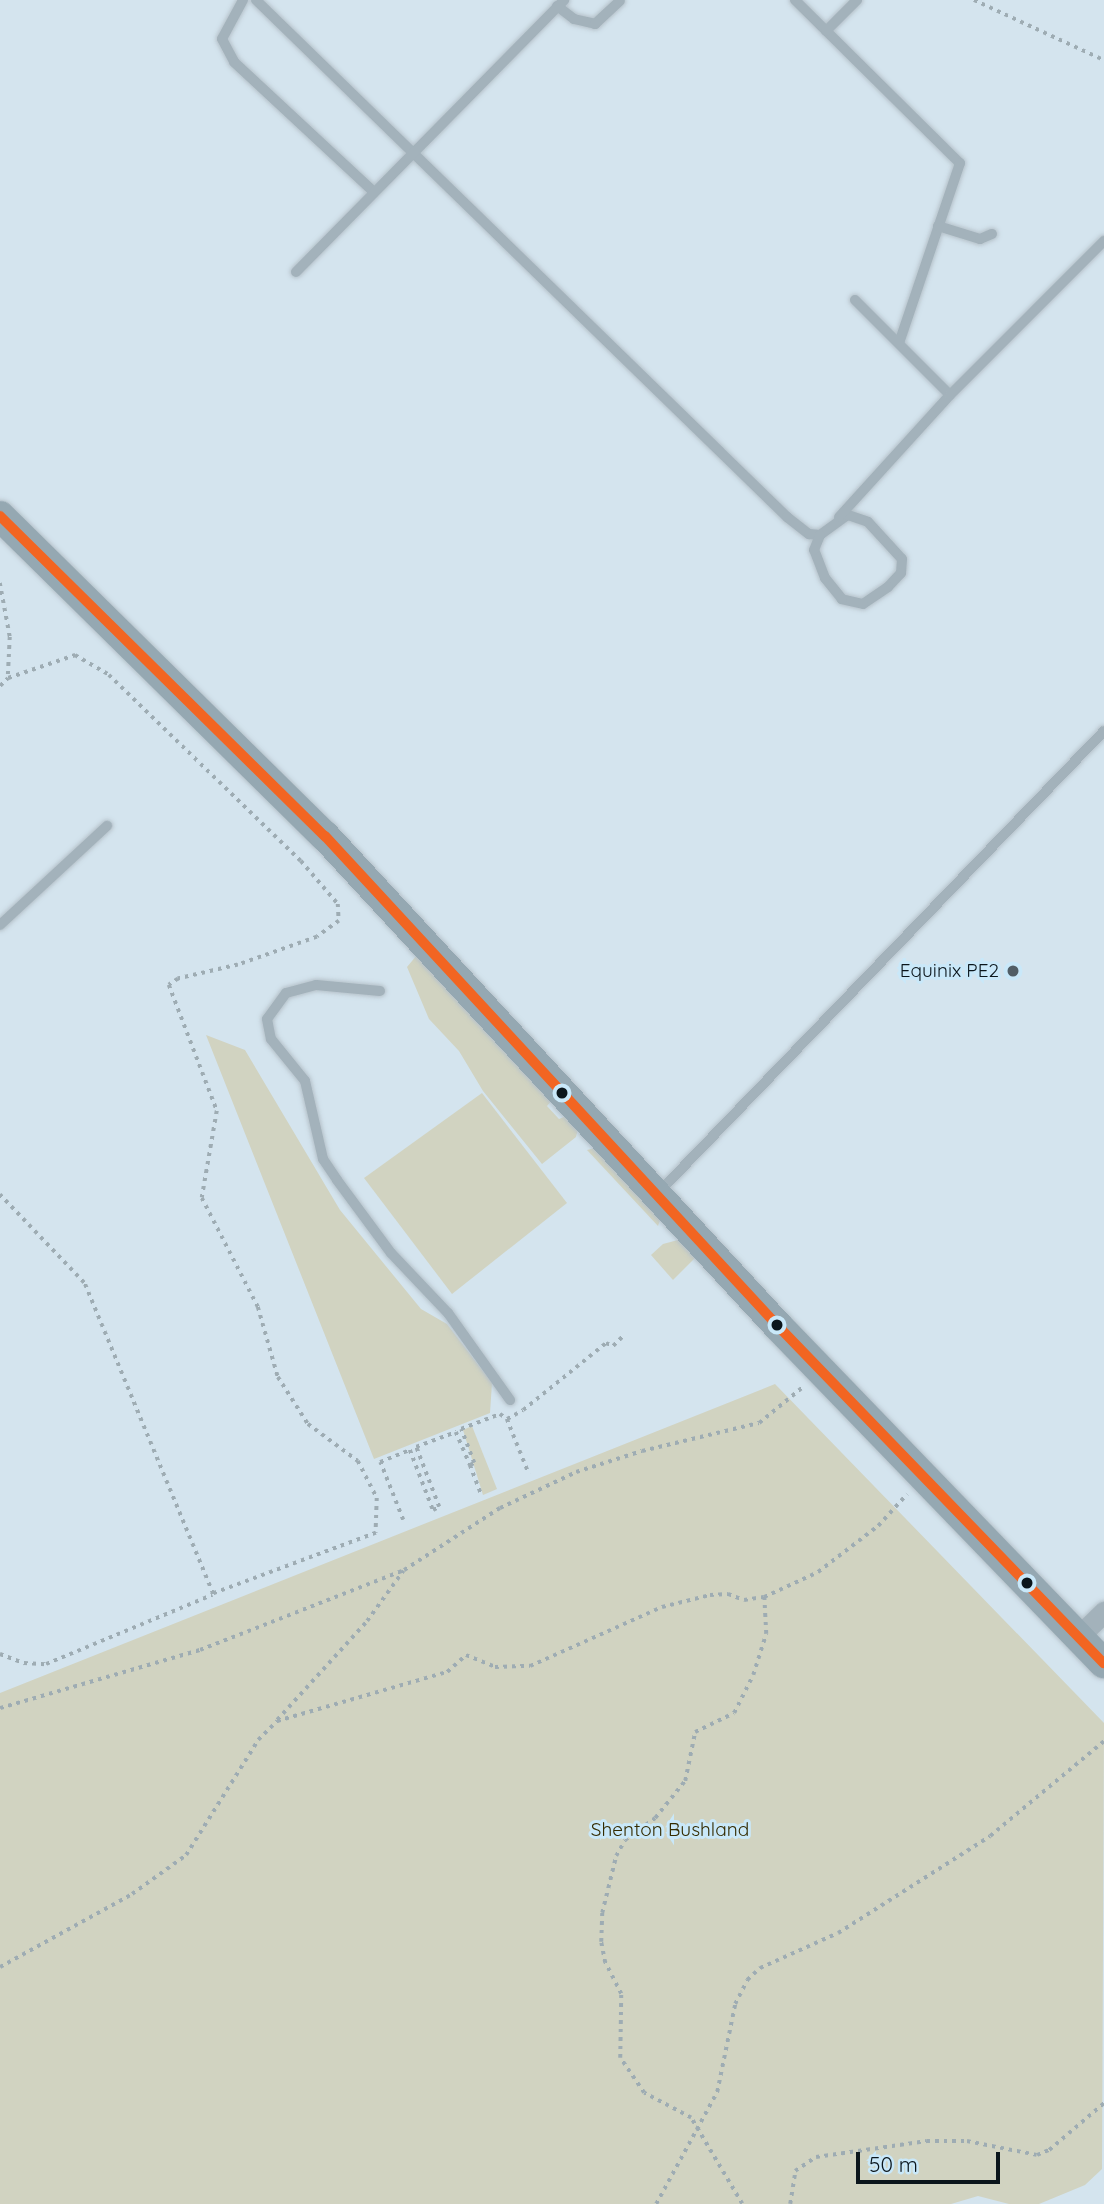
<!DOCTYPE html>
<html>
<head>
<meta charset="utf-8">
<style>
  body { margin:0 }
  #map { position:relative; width:1104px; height:2204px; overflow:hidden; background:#d4e4ee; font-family:Quicksand,sans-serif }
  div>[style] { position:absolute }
  .green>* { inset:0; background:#d1d3c1 }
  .path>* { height:3.5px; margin-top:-1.75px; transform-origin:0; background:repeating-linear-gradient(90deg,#9eacb3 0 3.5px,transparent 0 8.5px) }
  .roads { filter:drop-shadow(0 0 2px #b6c2ca) drop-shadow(0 0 2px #b6c2ca) }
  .lane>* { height:10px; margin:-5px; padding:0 5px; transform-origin:5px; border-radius:5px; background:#a3b2bb }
  .street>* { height:21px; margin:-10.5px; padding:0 10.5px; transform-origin:10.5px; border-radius:10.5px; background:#a3b2bb }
  .secondary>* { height:30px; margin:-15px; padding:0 15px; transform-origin:15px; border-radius:15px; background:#95a8b2 }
  .bus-1>* { height:10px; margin:-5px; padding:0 5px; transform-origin:5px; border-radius:5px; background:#f26522 }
  .dots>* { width:19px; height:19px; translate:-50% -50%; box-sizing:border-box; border:4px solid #c9e8f9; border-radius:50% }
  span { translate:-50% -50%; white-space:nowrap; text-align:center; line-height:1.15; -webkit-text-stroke:6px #c9e8f9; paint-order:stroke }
  .poi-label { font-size:19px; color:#0b161c }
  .right { translate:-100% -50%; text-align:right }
  .park-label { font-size:19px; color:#342b00 }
  .scale { position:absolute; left:856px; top:2152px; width:144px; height:32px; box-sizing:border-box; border:4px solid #0b161c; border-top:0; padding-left:9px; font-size:21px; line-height:24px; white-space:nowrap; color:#0b161c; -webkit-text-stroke:5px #c9e8f9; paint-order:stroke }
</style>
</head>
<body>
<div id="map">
  <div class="green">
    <div style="clip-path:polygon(417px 955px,552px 1100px,547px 1106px,559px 1119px,566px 1116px,578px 1129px,576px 1137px,542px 1164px,483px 1091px,459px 1051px,429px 1019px,407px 967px)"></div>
    <div style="clip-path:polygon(206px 1035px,245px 1050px,340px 1210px,421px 1309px,447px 1324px,492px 1383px,490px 1413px,374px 1459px)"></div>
    <div style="clip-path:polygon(482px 1093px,567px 1203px,452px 1294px,364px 1178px)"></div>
    <div style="clip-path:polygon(595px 1148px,660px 1220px,658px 1226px,587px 1150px)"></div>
    <div style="clip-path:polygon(678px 1240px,695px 1258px,673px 1280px,651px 1255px,663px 1244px)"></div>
    <div style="clip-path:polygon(775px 1384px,1104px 1723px,1102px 2169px,1085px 2185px,1039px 2204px,1009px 2204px,978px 2196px,951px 2204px,0 2204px,0 1693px)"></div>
    <div style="clip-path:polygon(472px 1426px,497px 1489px,483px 1495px,463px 1430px)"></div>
  </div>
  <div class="path">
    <div style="left:974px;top:0;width:143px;rotate:24.8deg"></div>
    <div style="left:0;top:583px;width:55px;rotate:79.5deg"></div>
    <div style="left:10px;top:637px;width:41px;rotate:92.8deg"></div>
    <div style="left:0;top:686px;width:11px;rotate:-45deg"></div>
    <div style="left:8px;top:678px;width:71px;rotate:-18.9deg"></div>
    <div style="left:75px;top:655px;width:39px;rotate:30deg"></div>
    <div style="left:109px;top:675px;width:267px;rotate:44.1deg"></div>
    <div style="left:301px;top:861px;width:57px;rotate:49.3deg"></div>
    <div style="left:338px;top:904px;width:17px;rotate:87deg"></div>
    <div style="left:339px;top:921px;width:27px;rotate:144deg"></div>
    <div style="left:317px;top:937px;width:84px;rotate:160.5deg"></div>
    <div style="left:238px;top:965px;width:62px;rotate:166.9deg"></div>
    <div style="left:178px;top:979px;width:11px;rotate:146deg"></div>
    <div style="left:169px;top:985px;width:135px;rotate:69.1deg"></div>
    <div style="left:217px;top:1111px;width:88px;rotate:99.8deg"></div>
    <div style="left:202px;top:1198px;width:123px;rotate:62.8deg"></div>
    <div style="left:258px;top:1307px;width:73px;rotate:74.1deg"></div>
    <div style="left:278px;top:1377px;width:56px;rotate:57.4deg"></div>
    <div style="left:308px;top:1424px;width:62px;rotate:36.5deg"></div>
    <div style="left:358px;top:1461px;width:42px;rotate:62.8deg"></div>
    <div style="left:377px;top:1498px;width:35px;rotate:92deg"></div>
    <div style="left:376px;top:1533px;width:174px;rotate:159.5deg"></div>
    <div style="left:213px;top:1594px;width:337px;rotate:-112.5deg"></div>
    <div style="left:84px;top:1283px;width:122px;rotate:-133.7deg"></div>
    <div style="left:507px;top:1419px;width:59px;rotate:68.2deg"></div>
    <div style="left:470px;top:1465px;width:30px;rotate:69deg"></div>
    <div style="left:403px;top:1520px;width:62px;rotate:-111.6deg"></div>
    <div style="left:380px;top:1462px;width:32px;rotate:-22deg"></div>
    <div style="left:410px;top:1450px;width:64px;rotate:69deg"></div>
    <div style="left:433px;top:1510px;width:7px;rotate:-27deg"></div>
    <div style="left:439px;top:1507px;width:64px;rotate:-111deg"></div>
    <div style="left:416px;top:1447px;width:43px;rotate:-20.6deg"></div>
    <div style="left:456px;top:1432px;width:36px;rotate:67deg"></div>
    <div style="left:470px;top:1465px;width:4px;rotate:-27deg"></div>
    <div style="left:474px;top:1463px;width:36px;rotate:-111deg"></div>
    <div style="left:461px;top:1429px;width:42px;rotate:-21deg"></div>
    <div style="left:500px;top:1414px;width:9px;rotate:36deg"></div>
    <div style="left:507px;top:1419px;width:18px;rotate:-29deg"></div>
    <div style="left:523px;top:1410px;width:107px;rotate:-38.9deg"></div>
    <div style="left:606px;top:1343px;width:8px;rotate:23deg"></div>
    <div style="left:613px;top:1346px;width:13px;rotate:-45deg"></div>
    <div style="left:0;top:1654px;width:26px;rotate:21deg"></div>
    <div style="left:24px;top:1663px;width:22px;rotate:3deg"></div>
    <div style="left:46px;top:1664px;width:180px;rotate:-22.6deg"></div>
    <div style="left:0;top:1708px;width:208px;rotate:-16.2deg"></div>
    <div style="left:200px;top:1650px;width:219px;rotate:-21.4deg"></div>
    <div style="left:404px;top:1570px;width:114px;rotate:-32.9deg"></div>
    <div style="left:500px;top:1508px;width:84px;rotate:-25.3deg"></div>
    <div style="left:576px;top:1472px;width:69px;rotate:-17.7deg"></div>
    <div style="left:642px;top:1451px;width:120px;rotate:-13.5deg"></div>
    <div style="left:759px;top:1423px;width:58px;rotate:-39.4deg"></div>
    <div style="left:277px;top:1720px;width:134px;rotate:-47.7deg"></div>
    <div style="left:367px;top:1621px;width:62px;rotate:-54.2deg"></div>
    <div style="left:0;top:1967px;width:151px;rotate:-28.9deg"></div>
    <div style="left:132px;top:1894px;width:67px;rotate:-35.8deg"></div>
    <div style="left:186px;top:1855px;width:136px;rotate:-57.9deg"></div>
    <div style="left:258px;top:1740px;width:27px;rotate:-45deg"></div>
    <div style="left:277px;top:1721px;width:177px;rotate:-16.1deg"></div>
    <div style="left:447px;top:1672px;width:25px;rotate:-42deg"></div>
    <div style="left:466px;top:1655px;width:31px;rotate:22deg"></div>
    <div style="left:495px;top:1667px;width:35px;rotate:-2deg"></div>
    <div style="left:530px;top:1666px;width:145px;rotate:-24.1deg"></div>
    <div style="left:662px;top:1607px;width:49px;rotate:-14deg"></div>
    <div style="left:710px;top:1595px;width:18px;rotate:-3deg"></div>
    <div style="left:728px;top:1594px;width:17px;rotate:21deg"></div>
    <div style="left:744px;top:1600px;width:20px;rotate:-9deg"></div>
    <div style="left:764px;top:1597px;width:60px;rotate:-24.8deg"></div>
    <div style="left:818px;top:1572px;width:76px;rotate:-37.5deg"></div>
    <div style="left:878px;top:1526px;width:43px;rotate:-47.8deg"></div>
    <div style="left:656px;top:2204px;width:128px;rotate:-61.4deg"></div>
    <div style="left:717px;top:2092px;width:90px;rotate:-78.4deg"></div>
    <div style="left:735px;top:2004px;width:27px;rotate:-63deg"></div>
    <div style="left:747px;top:1980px;width:18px;rotate:-43deg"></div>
    <div style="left:760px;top:1968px;width:85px;rotate:-24.2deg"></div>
    <div style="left:838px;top:1933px;width:180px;rotate:-32.5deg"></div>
    <div style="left:990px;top:1836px;width:148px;rotate:-39.8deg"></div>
    <div style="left:742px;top:2204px;width:100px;rotate:-120.7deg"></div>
    <div style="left:691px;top:2118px;width:53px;rotate:-152deg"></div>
    <div style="left:644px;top:2093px;width:42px;rotate:-124.4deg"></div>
    <div style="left:620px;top:2058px;width:64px;rotate:-89.1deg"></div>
    <div style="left:621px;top:1994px;width:35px;rotate:-117deg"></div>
    <div style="left:605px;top:1963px;width:21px;rotate:-101deg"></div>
    <div style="left:601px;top:1942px;width:29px;rotate:-88deg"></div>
    <div style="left:602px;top:1913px;width:59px;rotate:-76.2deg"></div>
    <div style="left:616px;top:1856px;width:18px;rotate:-61deg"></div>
    <div style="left:625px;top:1840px;width:37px;rotate:-36deg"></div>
    <div style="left:655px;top:1818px;width:48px;rotate:-51deg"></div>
    <div style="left:685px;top:1781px;width:50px;rotate:-78.5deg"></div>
    <div style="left:695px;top:1732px;width:43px;rotate:-26deg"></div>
    <div style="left:734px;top:1713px;width:42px;rotate:-63.4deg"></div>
    <div style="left:753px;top:1675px;width:43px;rotate:-72.4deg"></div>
    <div style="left:766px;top:1634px;width:37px;rotate:-93deg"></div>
    <div style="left:790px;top:2204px;width:33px;rotate:-81deg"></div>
    <div style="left:795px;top:2171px;width:25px;rotate:-34deg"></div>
    <div style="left:816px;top:2157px;width:112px;rotate:-8.2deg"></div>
    <div style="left:927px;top:2141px;width:40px"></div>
    <div style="left:967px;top:2141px;width:71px;rotate:11.3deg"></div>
    <div style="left:1037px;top:2155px;width:13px;rotate:-23deg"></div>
    <div style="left:1049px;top:2150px;width:72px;rotate:-40.5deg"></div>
  </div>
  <div class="roads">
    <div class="lane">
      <div style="left:243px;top:0;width:44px;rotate:118.3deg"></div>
      <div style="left:222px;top:39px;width:26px;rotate:62deg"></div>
      <div style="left:234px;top:62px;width:191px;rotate:42.9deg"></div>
      <div style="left:256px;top:0;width:741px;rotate:44.23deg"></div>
      <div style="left:787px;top:517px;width:28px;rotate:38deg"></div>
      <div style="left:809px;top:534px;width:11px;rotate:5deg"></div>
      <div style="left:820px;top:535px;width:34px;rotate:-36deg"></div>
      <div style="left:848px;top:515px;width:21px;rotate:19deg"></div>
      <div style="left:868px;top:522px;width:50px;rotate:47.4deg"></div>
      <div style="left:902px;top:559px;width:14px;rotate:94deg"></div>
      <div style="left:901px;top:573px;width:19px;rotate:133deg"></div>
      <div style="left:888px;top:587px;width:30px;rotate:146deg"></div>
      <div style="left:863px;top:604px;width:22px;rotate:-167deg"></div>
      <div style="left:842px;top:599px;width:27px;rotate:-129deg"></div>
      <div style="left:825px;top:578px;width:30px;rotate:-111deg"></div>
      <div style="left:814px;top:550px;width:16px;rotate:-68deg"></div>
      <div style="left:795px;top:0;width:232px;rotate:44.7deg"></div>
      <div style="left:960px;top:163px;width:190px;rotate:108.7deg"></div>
      <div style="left:557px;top:6px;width:21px;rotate:37deg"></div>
      <div style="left:574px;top:19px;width:22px;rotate:13deg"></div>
      <div style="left:595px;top:24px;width:34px;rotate:-43deg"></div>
      <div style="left:826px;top:31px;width:44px;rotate:-45deg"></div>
      <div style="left:938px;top:226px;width:44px;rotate:17.2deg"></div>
      <div style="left:980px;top:239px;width:13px;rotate:-23deg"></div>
      <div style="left:296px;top:272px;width:382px;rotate:-45.4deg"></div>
      <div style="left:855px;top:300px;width:134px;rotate:45deg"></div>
      <div style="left:839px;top:517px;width:165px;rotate:-47.7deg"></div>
      <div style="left:950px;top:395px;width:218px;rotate:-45deg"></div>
      <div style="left:0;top:925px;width:146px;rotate:-42.8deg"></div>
      <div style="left:380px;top:991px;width:64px;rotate:-174.6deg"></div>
      <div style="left:316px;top:985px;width:31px;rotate:165deg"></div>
      <div style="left:286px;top:993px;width:32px;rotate:126deg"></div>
      <div style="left:267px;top:1019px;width:20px;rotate:79deg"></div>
      <div style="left:271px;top:1039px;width:54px;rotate:51deg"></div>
      <div style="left:305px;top:1081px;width:80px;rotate:77deg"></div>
      <div style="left:323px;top:1159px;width:25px;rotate:56deg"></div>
      <div style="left:337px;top:1180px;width:91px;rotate:53.5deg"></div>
      <div style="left:391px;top:1253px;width:83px;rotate:46.5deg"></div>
      <div style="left:448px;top:1313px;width:107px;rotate:54.5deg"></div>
      <div style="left:658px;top:1193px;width:642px;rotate:-46.01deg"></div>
    </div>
    <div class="street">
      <div style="left:1079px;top:1636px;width:35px;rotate:-44deg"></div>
    </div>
    <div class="secondary">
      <div style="left:0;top:516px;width:456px;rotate:44.6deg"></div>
      <div style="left:325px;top:836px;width:667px;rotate:47.25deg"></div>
      <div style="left:778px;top:1326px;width:469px;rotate:46deg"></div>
    </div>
  </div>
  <div class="bus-1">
    <div style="left:0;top:516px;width:456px;rotate:44.6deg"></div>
    <div style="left:325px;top:836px;width:667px;rotate:47.25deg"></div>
    <div style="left:778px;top:1326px;width:469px;rotate:46deg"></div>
  </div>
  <div class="dots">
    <div style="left:1013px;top:971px;background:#515e66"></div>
    <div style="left:562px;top:1093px;background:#0b161c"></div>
    <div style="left:777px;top:1325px;background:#0b161c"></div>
    <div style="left:1027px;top:1583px;background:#0b161c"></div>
  </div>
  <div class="poi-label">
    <span class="right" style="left:999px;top:971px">Equinix PE2</span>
  </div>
  <div class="park-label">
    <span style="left:670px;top:1830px">Shenton Bushland</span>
  </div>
  <div class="scale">50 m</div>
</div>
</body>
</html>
